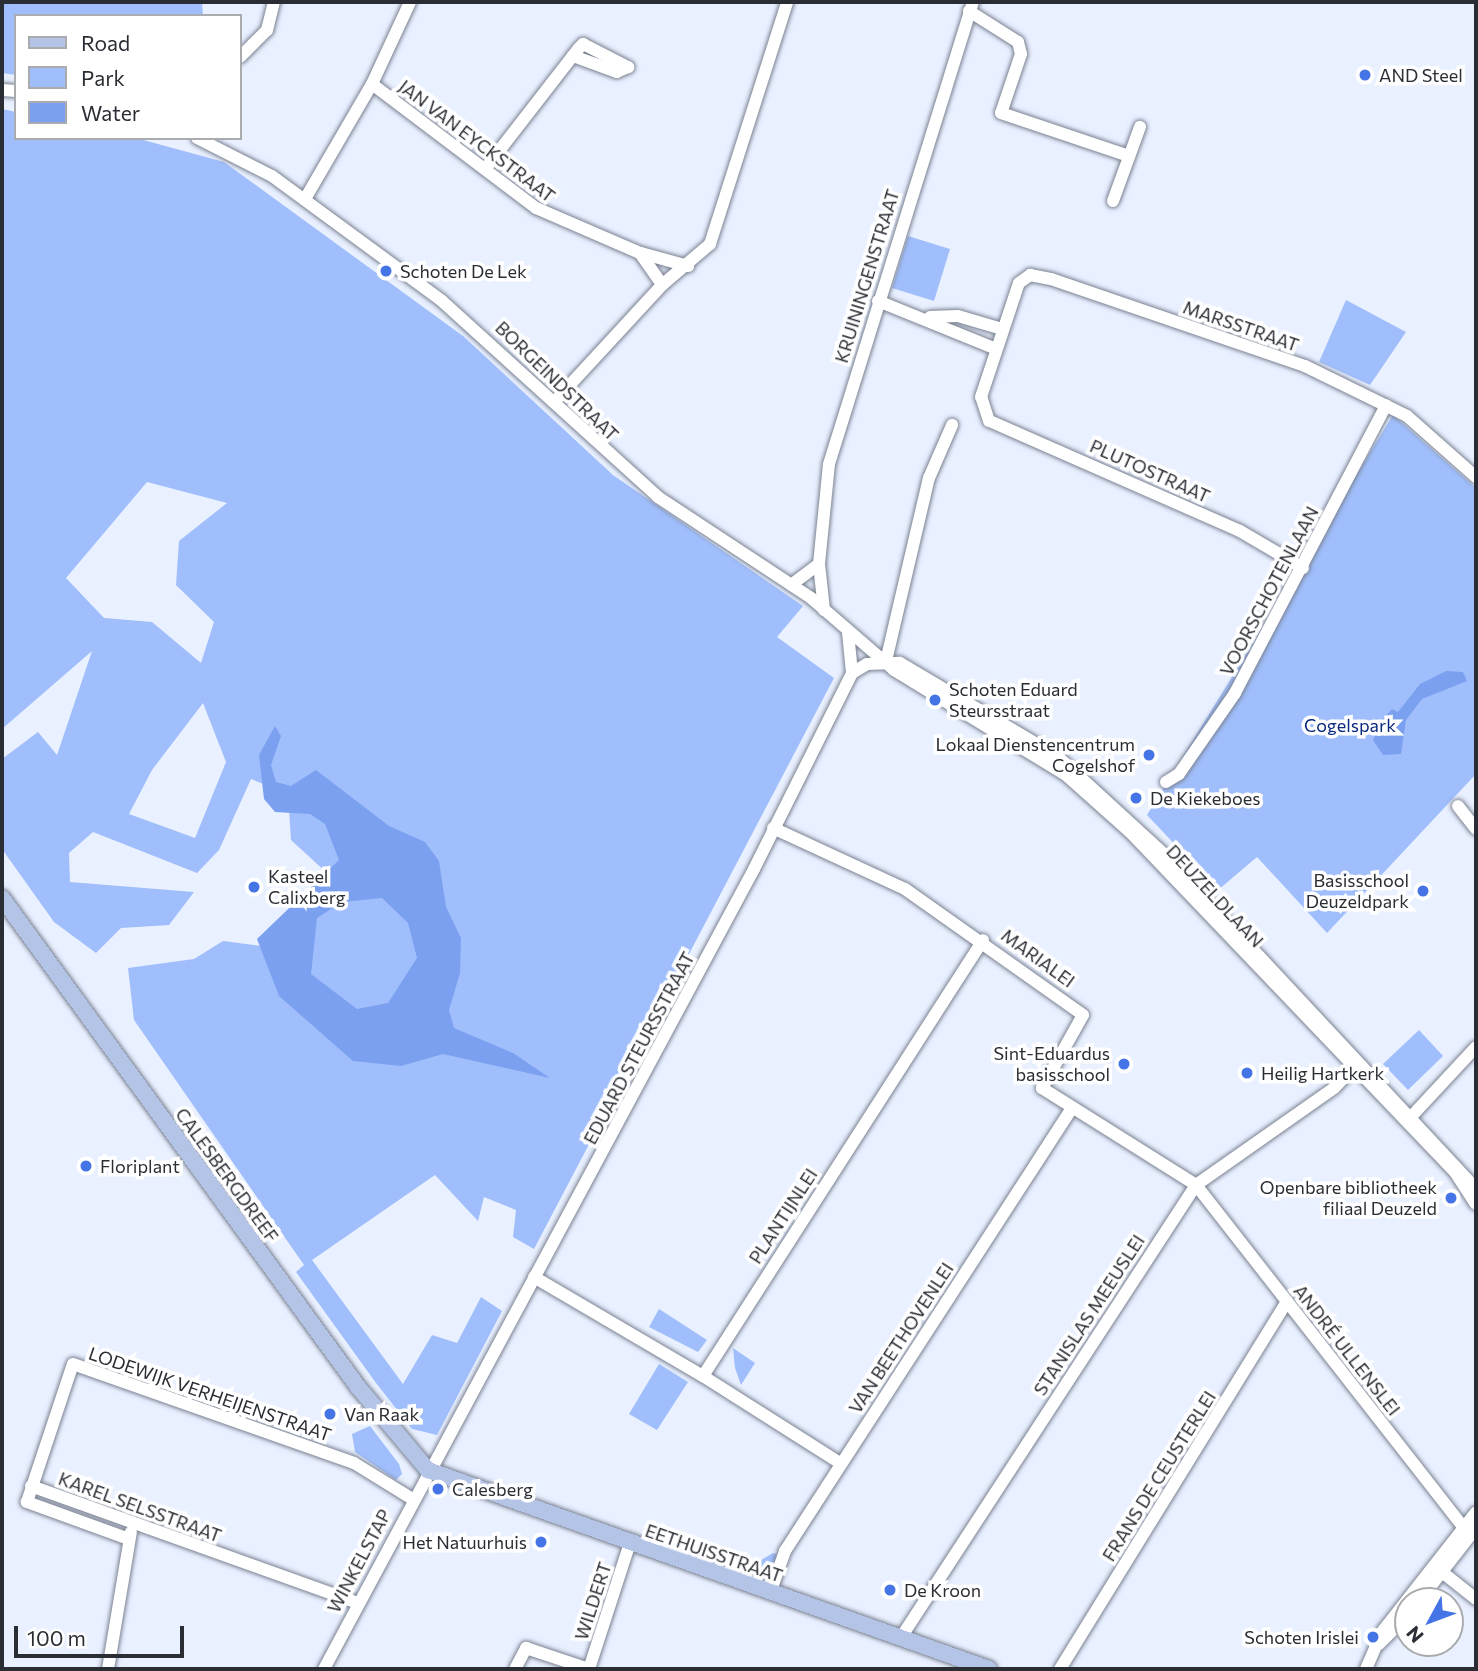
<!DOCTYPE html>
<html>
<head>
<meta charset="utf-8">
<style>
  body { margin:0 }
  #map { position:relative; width:1478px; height:1671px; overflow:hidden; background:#e9f0ff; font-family:Commissioner,sans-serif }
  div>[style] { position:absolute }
  .green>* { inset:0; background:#a0befb }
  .water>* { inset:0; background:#7ba0ef }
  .roads { filter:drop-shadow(0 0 2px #7a8292) drop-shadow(0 0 2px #7a8292) }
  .minor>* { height:12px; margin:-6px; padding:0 6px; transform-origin:6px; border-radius:6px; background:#fff }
  .major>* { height:16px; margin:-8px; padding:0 8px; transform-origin:8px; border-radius:8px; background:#b3c4e6 }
  .dots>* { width:19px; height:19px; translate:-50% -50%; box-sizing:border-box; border:4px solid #fff; border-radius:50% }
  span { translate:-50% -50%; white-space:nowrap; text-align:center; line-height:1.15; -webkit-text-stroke:7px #fff; paint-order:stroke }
  .poi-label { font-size:18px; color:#2a2d34 }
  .left { translate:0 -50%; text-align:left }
  .right { translate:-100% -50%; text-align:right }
  .street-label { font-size:18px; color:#2a2d34 }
  .park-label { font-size:18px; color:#092880 }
  .frame { position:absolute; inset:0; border:4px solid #2a2d34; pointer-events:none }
  .legend { position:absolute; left:14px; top:14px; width:228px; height:126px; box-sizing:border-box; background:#fff; border:2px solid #aaabae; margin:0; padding:9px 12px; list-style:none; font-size:21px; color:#2a2d34 }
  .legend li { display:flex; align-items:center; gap:14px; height:35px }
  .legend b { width:35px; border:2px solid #aaabae }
  .north { position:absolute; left:1394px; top:1587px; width:70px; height:70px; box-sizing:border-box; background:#fff; border:2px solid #aaabae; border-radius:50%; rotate:229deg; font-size:19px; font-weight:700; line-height:28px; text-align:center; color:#2a2d34 }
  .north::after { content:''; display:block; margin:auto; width:24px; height:32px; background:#4474e5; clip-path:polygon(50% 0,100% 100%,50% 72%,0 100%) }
  .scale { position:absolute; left:14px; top:1626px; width:170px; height:32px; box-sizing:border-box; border:4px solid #2a2d34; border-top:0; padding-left:9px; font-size:21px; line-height:24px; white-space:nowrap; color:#2a2d34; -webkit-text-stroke:5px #fff; paint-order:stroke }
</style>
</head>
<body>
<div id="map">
  <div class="green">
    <div style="clip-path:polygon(2px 2px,202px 2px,203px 16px,16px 16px,16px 75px,2px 73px)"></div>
    <div style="clip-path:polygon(evenodd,2px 109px,16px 112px,16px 138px,136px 138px,224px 162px,463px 336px,613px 475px,803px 606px,777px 637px,834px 678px,534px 1249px,513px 1237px,516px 1210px,484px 1197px,478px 1221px,435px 1175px,312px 1260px,403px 1384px,432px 1335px,457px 1343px,481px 1297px,502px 1311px,437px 1435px,412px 1429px,376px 1383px,296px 1272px,304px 1265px,134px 1020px,128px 968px,194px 959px,223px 941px,269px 947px,339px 884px,291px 840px,288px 794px,251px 779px,219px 850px,197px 873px,93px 832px,69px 853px,70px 882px,194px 892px,169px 925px,121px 928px,96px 953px,54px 922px,2px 849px,2px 759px,38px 732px,57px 755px,92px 651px,2px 729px,2px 109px,147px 482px,227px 503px,179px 541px,176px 585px,214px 622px,201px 663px,152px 622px,104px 618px,66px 578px,147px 482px,2px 109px,203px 703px,226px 762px,195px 838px,129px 814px,152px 770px,203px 703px)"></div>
    <div style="clip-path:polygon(908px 236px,950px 249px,934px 301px,892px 288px)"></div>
    <div style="clip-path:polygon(1346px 300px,1406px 332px,1370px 385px,1319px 362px)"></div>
    <div style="clip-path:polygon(1393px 415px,1476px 488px,1476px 774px,1327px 933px,1257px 857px,1218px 890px,1147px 815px)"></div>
    <div style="clip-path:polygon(1419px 1030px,1443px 1056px,1408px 1090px,1383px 1064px)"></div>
    <div style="clip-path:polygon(659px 1309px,707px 1340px,698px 1352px,649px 1327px)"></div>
    <div style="clip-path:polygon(733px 1348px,755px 1363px,741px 1385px,735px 1368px)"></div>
    <div style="clip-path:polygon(659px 1364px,688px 1382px,657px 1430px,629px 1414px)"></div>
    <div style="clip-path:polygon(370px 1426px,399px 1464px,402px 1474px,396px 1480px,355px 1452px,352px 1434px)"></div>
    <div style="clip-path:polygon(773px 1553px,779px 1555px,771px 1579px,744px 1570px)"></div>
  </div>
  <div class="water">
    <div style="clip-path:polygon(1446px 671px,1463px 672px,1467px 681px,1422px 699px,1406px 720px,1401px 754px,1383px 755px,1373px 740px,1382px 720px,1392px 709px,1398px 712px,1420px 684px)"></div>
    <div style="clip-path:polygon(evenodd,275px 726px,281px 736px,271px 765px,276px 782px,291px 786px,316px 770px,389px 826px,425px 842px,439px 861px,446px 907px,461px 938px,460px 973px,449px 1010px,454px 1028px,513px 1053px,550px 1078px,443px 1054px,401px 1066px,353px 1061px,279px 996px,257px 939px,339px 860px,325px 824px,310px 814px,275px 812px,264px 799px,259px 755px,275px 726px,382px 898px,408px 923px,417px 958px,388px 1003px,357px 1009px,311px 974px,317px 918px,342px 902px,382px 898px)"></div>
  </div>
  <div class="roads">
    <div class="minor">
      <div style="left:969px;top:11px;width:58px;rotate:32.3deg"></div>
      <div style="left:1018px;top:42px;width:12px;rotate:76deg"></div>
      <div style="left:1021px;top:54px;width:62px;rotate:108.7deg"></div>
      <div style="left:1001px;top:113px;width:135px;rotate:18.6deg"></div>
      <div style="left:240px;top:57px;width:38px;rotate:-45deg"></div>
      <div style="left:267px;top:30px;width:29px;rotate:-76deg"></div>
      <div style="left:372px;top:84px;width:206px;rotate:37.1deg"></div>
      <div style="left:536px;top:208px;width:113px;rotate:23.4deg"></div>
      <div style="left:640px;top:253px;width:39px;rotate:55deg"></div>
      <div style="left:2px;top:90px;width:14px;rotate:4deg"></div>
      <div style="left:197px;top:138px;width:84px;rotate:26.9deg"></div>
      <div style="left:272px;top:176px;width:211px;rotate:36.3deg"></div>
      <div style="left:442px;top:301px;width:292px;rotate:42.2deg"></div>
      <div style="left:658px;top:497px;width:183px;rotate:33.4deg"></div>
      <div style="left:811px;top:598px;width:110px;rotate:40.9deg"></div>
      <div style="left:894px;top:670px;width:202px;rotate:31.4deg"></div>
      <div style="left:1066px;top:775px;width:86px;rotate:41.7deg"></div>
      <div style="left:1130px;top:832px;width:470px;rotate:46.3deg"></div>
      <div style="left:1455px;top:1172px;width:38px;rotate:57deg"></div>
      <div style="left:485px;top:169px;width:153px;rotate:-52.2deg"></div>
      <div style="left:579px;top:48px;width:6px;rotate:-45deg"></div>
      <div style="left:583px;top:44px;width:51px;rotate:27.1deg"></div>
      <div style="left:628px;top:67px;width:12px;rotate:156deg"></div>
      <div style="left:617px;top:72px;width:47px;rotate:-160deg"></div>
      <div style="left:305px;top:199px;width:133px;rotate:-59.8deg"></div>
      <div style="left:372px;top:84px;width:90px;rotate:-65.1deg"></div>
      <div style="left:1113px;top:201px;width:79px;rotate:-70deg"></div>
      <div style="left:641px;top:253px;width:49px;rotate:15.5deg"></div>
      <div style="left:878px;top:301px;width:127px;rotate:22.1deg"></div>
      <div style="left:930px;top:317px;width:28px;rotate:-2deg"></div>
      <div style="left:958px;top:316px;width:46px;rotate:16.5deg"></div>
      <div style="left:555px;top:401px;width:158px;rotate:-47.3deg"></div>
      <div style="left:662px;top:285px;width:63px;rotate:-40.5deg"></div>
      <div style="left:710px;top:244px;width:254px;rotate:-72.3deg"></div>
      <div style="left:1303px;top:568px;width:73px;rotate:-149.6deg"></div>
      <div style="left:1240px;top:531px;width:274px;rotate:-156.3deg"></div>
      <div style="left:989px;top:421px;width:25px;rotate:-108deg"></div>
      <div style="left:981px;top:397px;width:120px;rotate:-71.6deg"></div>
      <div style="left:1019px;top:283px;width:14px;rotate:-36deg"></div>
      <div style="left:1030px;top:275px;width:21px;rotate:11deg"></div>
      <div style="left:1051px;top:279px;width:268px;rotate:18.9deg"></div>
      <div style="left:1305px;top:366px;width:114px;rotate:26.1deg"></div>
      <div style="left:1407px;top:416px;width:92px;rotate:41.5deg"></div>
      <div style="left:791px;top:585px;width:35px;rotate:-37deg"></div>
      <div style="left:824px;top:610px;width:46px;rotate:-96.2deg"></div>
      <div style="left:819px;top:564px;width:100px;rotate:-84.3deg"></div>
      <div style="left:829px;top:464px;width:484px;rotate:-72.7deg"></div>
      <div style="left:886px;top:661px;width:188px;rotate:-76.8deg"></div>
      <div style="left:929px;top:478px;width:58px;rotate:-66.5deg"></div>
      <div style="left:852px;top:673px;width:17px;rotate:-31deg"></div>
      <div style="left:867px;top:664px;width:33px;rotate:-2deg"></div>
      <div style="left:900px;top:663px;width:184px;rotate:30.7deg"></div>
      <div style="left:1058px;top:757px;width:144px;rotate:42.5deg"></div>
      <div style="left:1164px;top:854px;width:457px;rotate:47deg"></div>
      <div style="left:1166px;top:782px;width:15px;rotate:-32deg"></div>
      <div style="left:1179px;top:774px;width:98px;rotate:-55.3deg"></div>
      <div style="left:1235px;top:693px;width:325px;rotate:-62.3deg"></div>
      <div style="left:1458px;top:806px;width:29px;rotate:52deg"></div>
      <div style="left:773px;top:828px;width:145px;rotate:24.8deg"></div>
      <div style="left:905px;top:889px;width:218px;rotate:35.3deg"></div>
      <div style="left:1083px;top:1015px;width:84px;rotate:119.3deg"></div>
      <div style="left:1042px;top:1088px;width:182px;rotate:32.2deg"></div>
      <div style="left:1196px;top:1185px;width:445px;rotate:52deg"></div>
      <div style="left:1409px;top:1119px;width:98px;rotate:-47.1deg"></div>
      <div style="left:534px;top:1277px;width:196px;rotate:30.4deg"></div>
      <div style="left:840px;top:1463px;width:162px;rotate:-147.6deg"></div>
      <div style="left:703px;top:1376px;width:518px;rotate:-57.29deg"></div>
      <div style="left:31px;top:1486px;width:346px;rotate:19.7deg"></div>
      <div style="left:129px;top:1539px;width:109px;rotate:-160.1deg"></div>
      <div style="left:27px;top:1502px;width:145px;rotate:-71.6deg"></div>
      <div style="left:73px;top:1364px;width:298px;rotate:19.4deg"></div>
      <div style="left:354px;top:1463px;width:67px;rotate:31.6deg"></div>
      <div style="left:1437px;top:1568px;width:50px;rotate:38.5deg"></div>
      <div style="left:770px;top:1593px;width:45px;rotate:-70.3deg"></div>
      <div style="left:785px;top:1551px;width:528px;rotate:-57.06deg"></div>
      <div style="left:1419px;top:1601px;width:93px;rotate:-52deg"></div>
      <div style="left:900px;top:1639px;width:542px;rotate:-56.9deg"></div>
      <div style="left:1196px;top:1185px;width:169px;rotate:-35.1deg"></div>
      <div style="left:1334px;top:1088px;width:33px;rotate:-46deg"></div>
      <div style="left:1379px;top:1644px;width:41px;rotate:-45deg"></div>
      <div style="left:108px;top:1669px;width:139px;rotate:-80.5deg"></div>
      <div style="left:324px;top:1669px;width:908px;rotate:-61.74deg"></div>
      <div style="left:754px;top:869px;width:219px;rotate:-63.4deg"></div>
      <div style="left:852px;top:673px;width:41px;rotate:-95.6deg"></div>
      <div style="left:515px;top:1669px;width:24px;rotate:-62deg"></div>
      <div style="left:526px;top:1648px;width:66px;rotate:18.4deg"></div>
      <div style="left:589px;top:1669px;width:133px;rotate:-72deg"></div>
      <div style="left:1060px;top:1669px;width:432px;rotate:-58.3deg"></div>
      <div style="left:1366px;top:1669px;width:40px;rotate:-66.6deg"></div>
      <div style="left:1382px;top:1632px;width:152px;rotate:-51.9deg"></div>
    </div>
    <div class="major">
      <div style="left:2px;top:898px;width:605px;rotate:53.94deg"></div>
      <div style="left:358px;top:1387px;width:109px;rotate:49.9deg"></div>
      <div style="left:428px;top:1470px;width:595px;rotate:19.53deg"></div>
    </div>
  </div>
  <div class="dots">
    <div style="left:1365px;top:75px;background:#4474e5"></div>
    <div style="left:386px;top:271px;background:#4474e5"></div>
    <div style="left:935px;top:700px;background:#4474e5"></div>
    <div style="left:1149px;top:755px;background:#4474e5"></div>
    <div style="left:1136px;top:798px;background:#4474e5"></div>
    <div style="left:254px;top:887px;background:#4474e5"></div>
    <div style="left:1423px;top:891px;background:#4474e5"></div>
    <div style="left:1124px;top:1064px;background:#4474e5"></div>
    <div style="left:1247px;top:1073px;background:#4474e5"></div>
    <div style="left:86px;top:1166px;background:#4474e5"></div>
    <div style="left:1451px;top:1198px;background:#4474e5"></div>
    <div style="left:330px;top:1414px;background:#4474e5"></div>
    <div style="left:438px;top:1489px;background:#4474e5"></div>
    <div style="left:541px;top:1542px;background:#4474e5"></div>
    <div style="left:890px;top:1590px;background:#4474e5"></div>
    <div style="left:1373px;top:1637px;background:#4474e5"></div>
  </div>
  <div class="poi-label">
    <span class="left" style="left:1379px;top:75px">AND Steel</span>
    <span class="left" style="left:400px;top:271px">Schoten De Lek</span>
    <span class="left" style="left:949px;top:700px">Schoten Eduard<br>Steursstraat</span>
    <span class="right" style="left:1135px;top:755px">Lokaal Dienstencentrum<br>Cogelshof</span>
    <span class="left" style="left:1150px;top:798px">De Kiekeboes</span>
    <span class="left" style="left:268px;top:887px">Kasteel<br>Calixberg</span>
    <span class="right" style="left:1409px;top:891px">Basisschool<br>Deuzeldpark</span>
    <span class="right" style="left:1110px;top:1064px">Sint-Eduardus<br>basisschool</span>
    <span class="left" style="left:1261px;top:1073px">Heilig Hartkerk</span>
    <span class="left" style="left:100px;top:1166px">Floriplant</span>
    <span class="right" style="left:1437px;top:1198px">Openbare bibliotheek<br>filiaal Deuzeld</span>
    <span class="left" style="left:344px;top:1414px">Van Raak</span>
    <span class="left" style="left:452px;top:1489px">Calesberg</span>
    <span class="right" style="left:527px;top:1542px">Het Natuurhuis</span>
    <span class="left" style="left:904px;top:1590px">De Kroon</span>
    <span class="right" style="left:1359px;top:1637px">Schoten Irislei</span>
  </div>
  <div class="street-label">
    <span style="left:477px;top:141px;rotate:37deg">JAN VAN EYCKSTRAAT</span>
    <span style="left:867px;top:276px;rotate:-73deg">KRUININGENSTRAAT</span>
    <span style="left:1241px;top:326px;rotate:19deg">MARSSTRAAT</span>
    <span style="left:557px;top:381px;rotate:44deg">BORGEINDSTRAAT</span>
    <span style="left:1150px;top:471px;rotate:24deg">PLUTOSTRAAT</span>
    <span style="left:1269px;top:591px;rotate:-62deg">VOORSCHOTENLAAN</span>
    <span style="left:1215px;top:896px;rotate:47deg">DEUZELDLAAN</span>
    <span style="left:1038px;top:958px;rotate:36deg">MARIALEI</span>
    <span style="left:639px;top:1048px;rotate:-62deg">EDUARD STEURSSTRAAT</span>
    <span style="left:227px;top:1175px;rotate:54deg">CALESBERGDREEF</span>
    <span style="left:783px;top:1216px;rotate:-57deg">PLANTIJNLEI</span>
    <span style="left:1089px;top:1315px;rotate:-57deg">STANISLAS MEEUSLEI</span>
    <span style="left:901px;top:1338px;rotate:-57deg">VAN BEETHOVENLEI</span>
    <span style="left:1347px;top:1350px;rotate:52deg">ANDRÉ ULLENSLEI</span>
    <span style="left:210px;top:1394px;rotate:19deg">LODEWIJK VERHEIJENSTRAAT</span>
    <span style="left:1159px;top:1476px;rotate:-58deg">FRANS DE CEUSTERLEI</span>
    <span style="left:140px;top:1507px;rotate:20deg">KAREL SELSSTRAAT</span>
    <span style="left:714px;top:1553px;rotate:19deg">EETHUISSTRAAT</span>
    <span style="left:359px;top:1561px;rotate:-62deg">WINKELSTAP</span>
    <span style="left:593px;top:1601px;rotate:-72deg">WILDERT</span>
  </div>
  <div class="park-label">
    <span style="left:1350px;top:725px">Cogelspark</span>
  </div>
  <div class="frame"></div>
  <ul class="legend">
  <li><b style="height:9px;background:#b3c4e6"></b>Road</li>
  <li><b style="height:19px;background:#a0befb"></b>Park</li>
  <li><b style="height:19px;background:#7ba0ef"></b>Water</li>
  </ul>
  <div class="north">N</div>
  <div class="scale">100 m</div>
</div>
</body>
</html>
